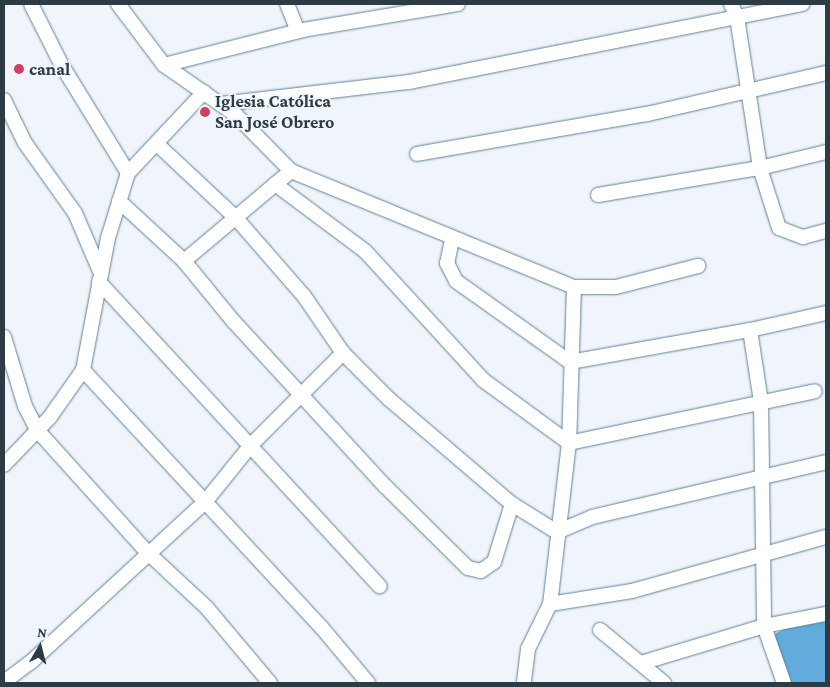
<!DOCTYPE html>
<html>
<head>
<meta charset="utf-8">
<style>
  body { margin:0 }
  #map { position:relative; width:830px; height:687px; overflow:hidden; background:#eff5fa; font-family:"Crimson Pro",serif }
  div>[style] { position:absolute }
  .water>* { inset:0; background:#61acdc }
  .roads { filter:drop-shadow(0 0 1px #618197) drop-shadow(0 0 1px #618197) }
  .street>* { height:14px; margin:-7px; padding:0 7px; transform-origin:7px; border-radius:7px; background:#fff }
  .dots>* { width:14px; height:14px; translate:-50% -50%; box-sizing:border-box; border:2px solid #eff5fa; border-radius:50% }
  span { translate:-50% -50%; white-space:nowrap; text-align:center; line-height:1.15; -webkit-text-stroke:4px #eff5fa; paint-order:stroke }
  .poi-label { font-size:18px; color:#2d3b44; font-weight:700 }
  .left { translate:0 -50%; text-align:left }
  .frame { position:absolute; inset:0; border:5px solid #2d3b44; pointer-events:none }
  .north { position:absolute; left:15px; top:622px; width:50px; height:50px; -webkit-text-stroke:4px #eff5fa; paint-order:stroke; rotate:8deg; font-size:14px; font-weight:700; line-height:20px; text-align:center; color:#2d3b44 }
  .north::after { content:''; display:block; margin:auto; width:18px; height:22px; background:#2d3b44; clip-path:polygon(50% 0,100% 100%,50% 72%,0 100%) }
</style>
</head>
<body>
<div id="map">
  <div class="water">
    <div style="clip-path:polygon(826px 620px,826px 683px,783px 683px,770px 636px,791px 626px)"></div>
  </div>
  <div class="roads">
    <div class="street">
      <div style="left:31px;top:4px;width:67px;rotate:63.4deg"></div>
      <div style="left:61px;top:64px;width:128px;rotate:58.4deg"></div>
      <div style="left:118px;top:4px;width:76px;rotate:53deg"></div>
      <div style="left:164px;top:65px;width:88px;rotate:34.8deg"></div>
      <div style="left:236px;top:115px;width:78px;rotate:45.5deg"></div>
      <div style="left:291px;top:171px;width:306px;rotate:22.3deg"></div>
      <div style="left:574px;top:287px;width:42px"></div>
      <div style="left:616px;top:287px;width:85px;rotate:-14.4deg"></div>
      <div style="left:287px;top:4px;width:29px;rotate:68deg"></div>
      <div style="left:731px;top:4px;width:14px;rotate:65deg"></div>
      <div style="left:737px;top:17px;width:153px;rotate:81.3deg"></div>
      <div style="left:760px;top:168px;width:63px;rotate:72.4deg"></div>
      <div style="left:779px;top:228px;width:26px;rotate:21deg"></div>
      <div style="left:803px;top:237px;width:24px;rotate:-15deg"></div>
      <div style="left:164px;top:65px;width:143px;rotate:-14.1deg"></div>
      <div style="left:303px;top:30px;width:157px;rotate:-9.5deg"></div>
      <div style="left:4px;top:100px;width:48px;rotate:64deg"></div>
      <div style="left:25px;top:143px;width:86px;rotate:54.5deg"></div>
      <div style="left:75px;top:213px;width:63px;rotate:66.7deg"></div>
      <div style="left:221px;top:104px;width:189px;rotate:-6.7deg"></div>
      <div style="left:409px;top:82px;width:401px;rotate:-11.2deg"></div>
      <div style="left:157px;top:144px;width:107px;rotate:43.1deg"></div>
      <div style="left:235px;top:217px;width:105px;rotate:48.9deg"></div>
      <div style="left:304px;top:296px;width:69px;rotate:55.6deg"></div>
      <div style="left:343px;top:353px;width:65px;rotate:45deg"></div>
      <div style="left:389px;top:399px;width:162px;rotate:40.5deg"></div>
      <div style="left:512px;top:504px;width:53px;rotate:31.9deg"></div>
      <div style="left:557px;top:532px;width:38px;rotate:-23deg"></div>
      <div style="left:592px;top:517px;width:240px;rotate:-13.2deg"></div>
      <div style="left:417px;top:154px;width:233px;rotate:-9.9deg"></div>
      <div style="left:647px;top:114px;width:184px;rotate:-12.9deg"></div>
      <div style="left:275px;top:184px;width:112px;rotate:36.7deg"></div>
      <div style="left:365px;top:251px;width:175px;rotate:47.5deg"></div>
      <div style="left:483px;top:380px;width:107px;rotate:36.2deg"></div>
      <div style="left:569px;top:443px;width:162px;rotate:96.7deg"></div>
      <div style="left:550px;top:604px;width:50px;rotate:116.1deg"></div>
      <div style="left:528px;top:649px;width:34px;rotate:97deg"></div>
      <div style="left:598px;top:195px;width:164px;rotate:-9.5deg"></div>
      <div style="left:760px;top:168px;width:68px;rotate:-13.6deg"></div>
      <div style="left:119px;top:201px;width:88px;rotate:42.7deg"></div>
      <div style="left:184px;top:261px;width:79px;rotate:50.7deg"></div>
      <div style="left:234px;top:322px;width:223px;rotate:47.4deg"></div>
      <div style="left:385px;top:486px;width:117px;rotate:44.7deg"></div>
      <div style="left:468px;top:568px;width:13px;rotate:13deg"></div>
      <div style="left:481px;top:571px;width:16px;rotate:-35deg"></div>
      <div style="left:494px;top:562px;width:61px;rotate:-72.8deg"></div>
      <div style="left:452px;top:240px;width:24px;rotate:102deg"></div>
      <div style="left:447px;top:263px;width:20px;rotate:63deg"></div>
      <div style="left:456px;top:281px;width:140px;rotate:35.4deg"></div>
      <div style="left:570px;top:362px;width:183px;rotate:-10.1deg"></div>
      <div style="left:750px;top:330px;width:73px;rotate:81.3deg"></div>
      <div style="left:761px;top:402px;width:224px;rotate:89.2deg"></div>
      <div style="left:764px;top:626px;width:60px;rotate:70.7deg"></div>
      <div style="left:184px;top:261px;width:140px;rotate:-40.1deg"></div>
      <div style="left:99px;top:282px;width:414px;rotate:47.3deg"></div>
      <div style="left:574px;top:287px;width:156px;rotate:91.8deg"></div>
      <div style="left:569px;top:443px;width:251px;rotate:-11.9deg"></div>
      <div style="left:750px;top:330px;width:78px;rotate:-12.6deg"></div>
      <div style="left:4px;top:337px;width:72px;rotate:73.1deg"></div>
      <div style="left:25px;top:406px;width:28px;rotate:63deg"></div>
      <div style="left:38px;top:431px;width:163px;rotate:48deg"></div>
      <div style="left:147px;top:552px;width:82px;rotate:43deg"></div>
      <div style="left:207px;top:608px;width:98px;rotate:50deg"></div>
      <div style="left:83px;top:370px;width:352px;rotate:47.2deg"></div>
      <div style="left:322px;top:628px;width:72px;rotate:50.1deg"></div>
      <div style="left:4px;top:465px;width:66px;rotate:-46.2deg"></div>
      <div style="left:50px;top:417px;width:57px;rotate:-54.9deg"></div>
      <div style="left:83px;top:370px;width:134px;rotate:-79.3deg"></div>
      <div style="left:108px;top:238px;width:68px;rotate:-72.9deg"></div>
      <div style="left:128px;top:173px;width:111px;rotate:-46.8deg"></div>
      <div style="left:550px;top:604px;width:83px;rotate:-9deg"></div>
      <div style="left:632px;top:591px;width:201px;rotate:-15.6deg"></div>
      <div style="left:600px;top:630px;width:83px;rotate:39.6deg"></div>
      <div style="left:641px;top:663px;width:128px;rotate:-16.7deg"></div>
      <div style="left:764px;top:626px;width:63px;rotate:-11deg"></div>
      <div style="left:4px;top:682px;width:34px;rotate:-37deg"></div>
      <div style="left:31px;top:662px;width:236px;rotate:-42.6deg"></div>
      <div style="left:205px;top:502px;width:75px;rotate:-51deg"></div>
      <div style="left:252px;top:444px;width:129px;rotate:-45deg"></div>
    </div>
  </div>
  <div class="dots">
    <div style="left:19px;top:69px;background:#cf3f5e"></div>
    <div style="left:205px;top:112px;background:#cf3f5e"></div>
  </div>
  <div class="poi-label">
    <span class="left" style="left:29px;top:69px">canal</span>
    <span class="left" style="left:215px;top:112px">Iglesia Católica<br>San José Obrero</span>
  </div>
  <div class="frame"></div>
  <div class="north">N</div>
</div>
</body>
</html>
